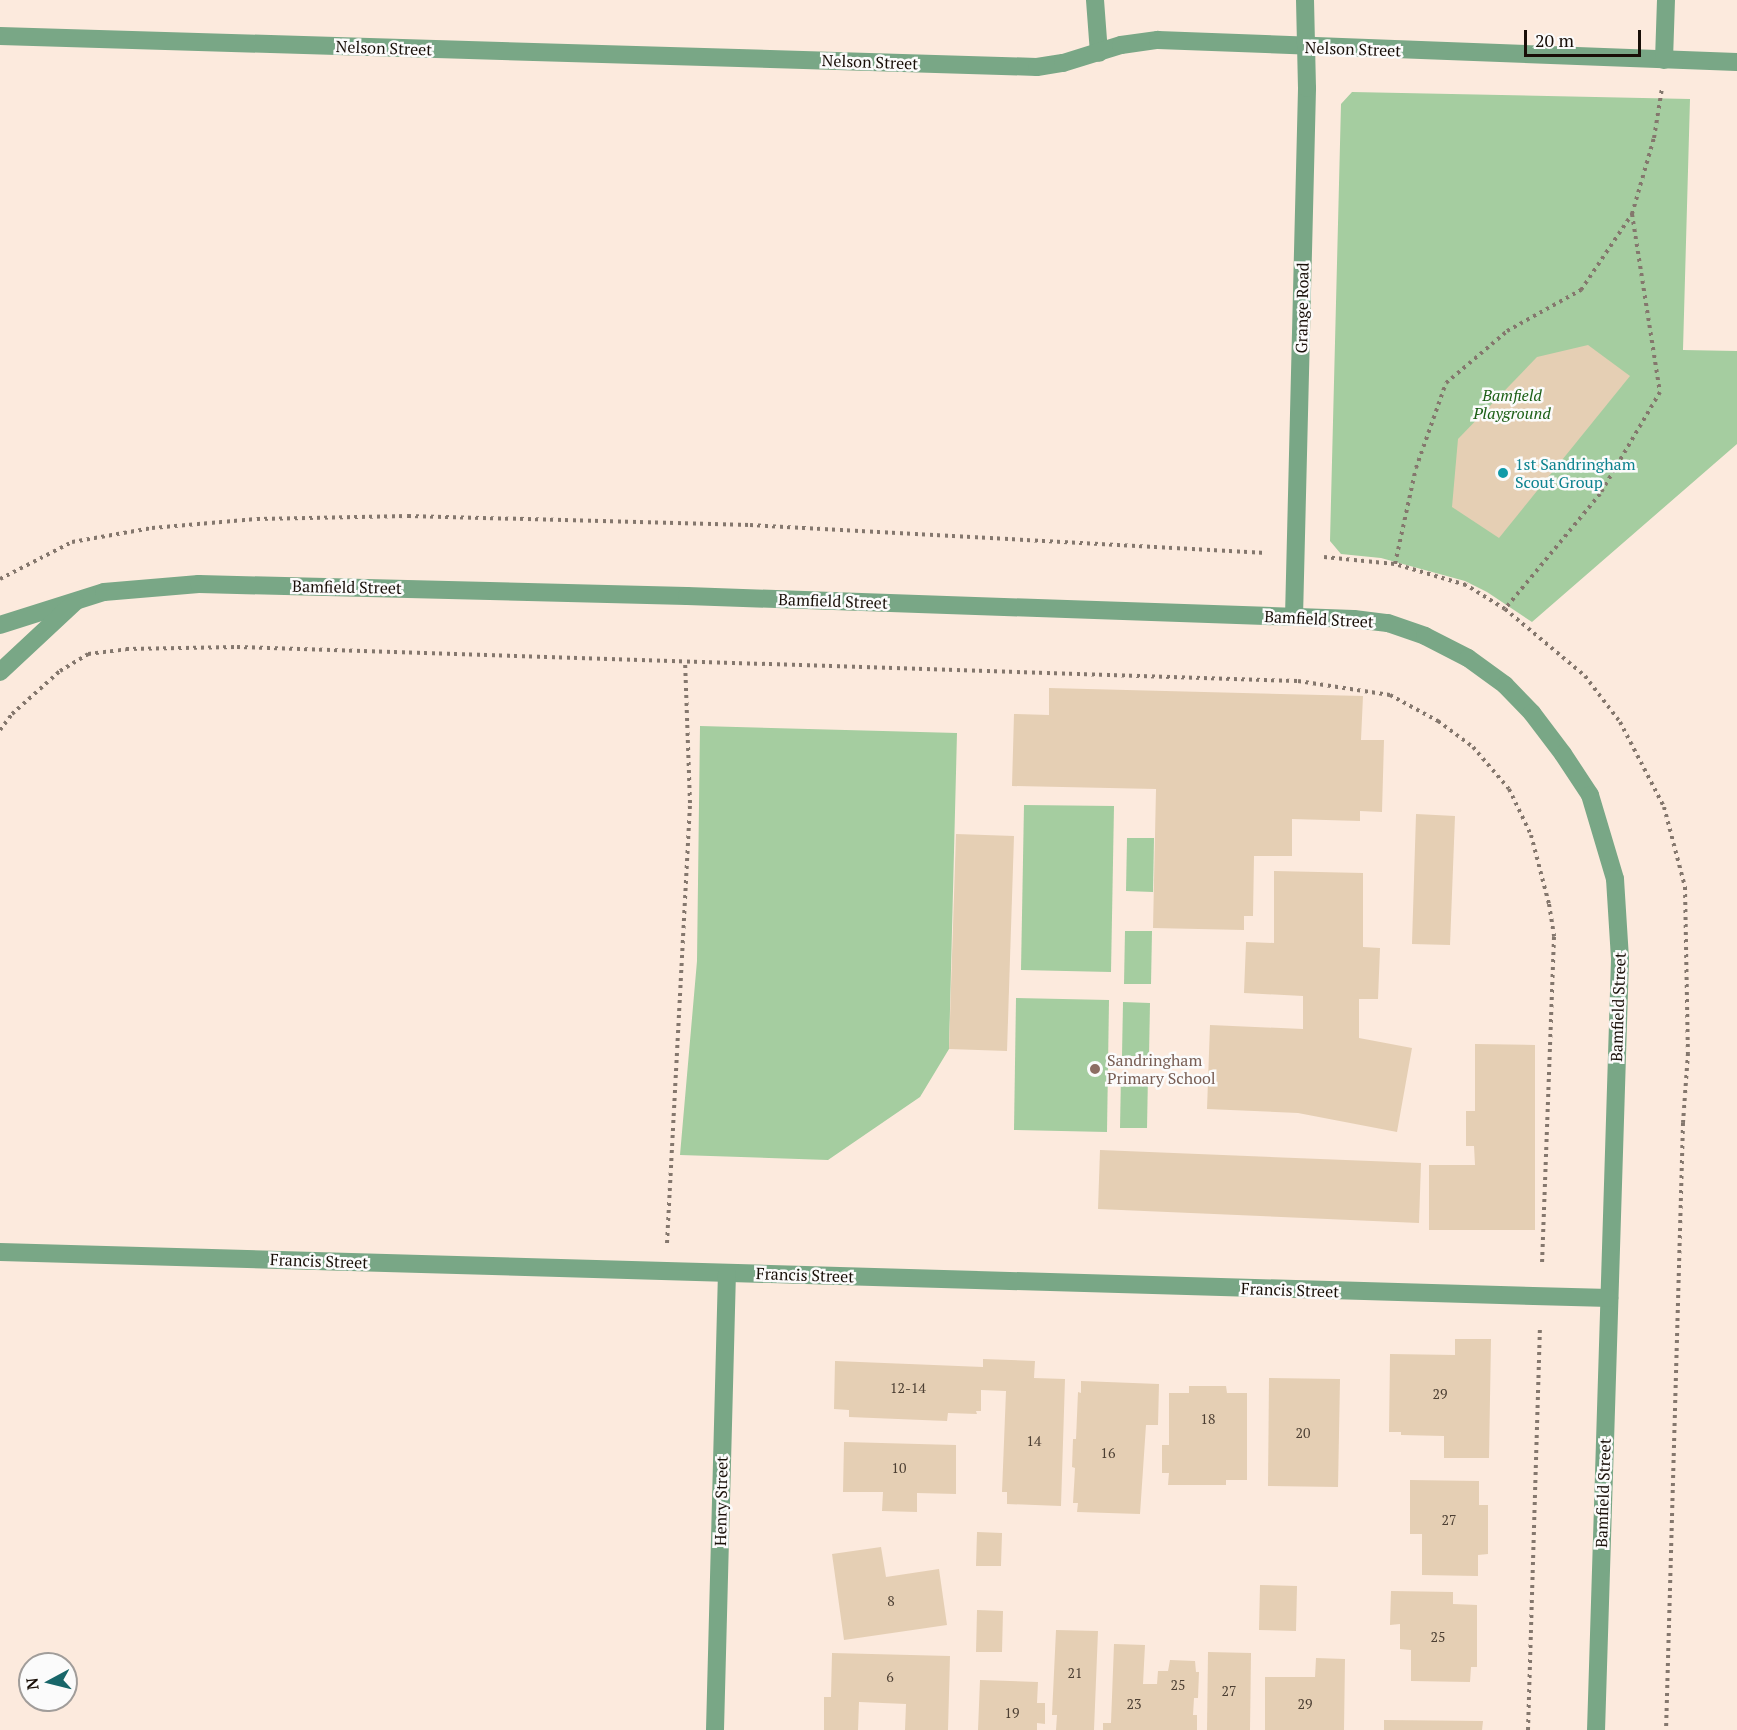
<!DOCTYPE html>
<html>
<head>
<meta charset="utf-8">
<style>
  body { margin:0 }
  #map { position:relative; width:1737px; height:1730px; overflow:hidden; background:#fceadd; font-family:"PT Serif",serif }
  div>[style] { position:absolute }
  .green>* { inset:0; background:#a5cda0 }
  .building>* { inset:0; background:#e5cfb4 }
  .path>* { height:4px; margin-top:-2px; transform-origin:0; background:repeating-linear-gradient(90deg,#84776d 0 3px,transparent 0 7.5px) }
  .street>* { height:18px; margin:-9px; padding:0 9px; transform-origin:9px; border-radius:9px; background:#79a786 }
  .dots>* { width:16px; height:16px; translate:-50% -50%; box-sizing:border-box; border:3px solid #fbfbfb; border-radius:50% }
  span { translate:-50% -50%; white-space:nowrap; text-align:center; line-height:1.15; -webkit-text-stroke:5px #fbfbfb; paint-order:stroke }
  .number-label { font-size:14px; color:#4c3f33 }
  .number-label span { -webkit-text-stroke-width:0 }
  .street-label { font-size:16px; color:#190f08 }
  .park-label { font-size:16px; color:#1c5f16; font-style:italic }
  .culture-label { font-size:16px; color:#0d838f }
  .left { translate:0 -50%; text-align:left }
  .education-label { font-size:16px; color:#785e54 }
  .north { position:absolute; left:18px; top:1652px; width:60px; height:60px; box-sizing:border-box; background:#fbfbfb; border:2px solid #a19d9a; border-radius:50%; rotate:263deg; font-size:16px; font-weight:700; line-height:24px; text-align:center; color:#190f08 }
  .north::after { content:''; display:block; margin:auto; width:21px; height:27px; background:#186669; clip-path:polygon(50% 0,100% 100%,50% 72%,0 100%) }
  .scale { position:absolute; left:1524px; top:30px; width:117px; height:27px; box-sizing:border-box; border:3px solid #190f08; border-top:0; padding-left:8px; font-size:18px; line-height:21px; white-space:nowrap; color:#190f08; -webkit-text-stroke:4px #fbfbfb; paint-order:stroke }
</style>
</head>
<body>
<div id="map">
  <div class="green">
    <div style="clip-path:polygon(1352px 92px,1690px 99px,1683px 350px,1737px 351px,1737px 444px,1532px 622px,1487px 592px,1465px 581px,1381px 558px,1341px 554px,1330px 541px,1341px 104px)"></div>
    <div style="clip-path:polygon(700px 726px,957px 733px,949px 1049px,920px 1097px,828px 1160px,680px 1155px,697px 961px)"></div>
    <div style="clip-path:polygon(1024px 805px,1114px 806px,1111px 972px,1021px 970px)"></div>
    <div style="clip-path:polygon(1127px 838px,1154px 838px,1153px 892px,1126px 891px)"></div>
    <div style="clip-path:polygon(1125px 931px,1152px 931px,1151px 984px,1124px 984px)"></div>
    <div style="clip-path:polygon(1016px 998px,1109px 1000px,1107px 1132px,1014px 1130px)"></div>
    <div style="clip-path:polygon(1123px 1002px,1150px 1003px,1149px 1056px,1122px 1056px)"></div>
    <div style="clip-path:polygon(1121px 1075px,1148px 1075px,1147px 1128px,1120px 1128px)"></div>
  </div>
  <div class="building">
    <div style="clip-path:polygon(1588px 345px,1630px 376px,1499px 538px,1452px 507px,1458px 439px,1537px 357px)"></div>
    <div style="clip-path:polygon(1049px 688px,1363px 696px,1361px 740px,1384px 740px,1382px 812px,1360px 811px,1360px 821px,1292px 819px,1292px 856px,1254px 856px,1253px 916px,1244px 916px,1244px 930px,1153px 928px,1156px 789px,1012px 786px,1014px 714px,1049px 715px)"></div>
    <div style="clip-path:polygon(1416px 814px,1455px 816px,1450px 945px,1412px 944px)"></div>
    <div style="clip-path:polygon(956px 834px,1014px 836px,1007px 1051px,949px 1049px)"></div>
    <div style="clip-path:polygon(1274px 871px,1363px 873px,1363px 947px,1380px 948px,1378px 999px,1359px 999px,1359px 1038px,1412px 1048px,1397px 1132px,1298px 1113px,1207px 1109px,1210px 1025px,1303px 1029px,1303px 996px,1244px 993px,1246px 942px,1274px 943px)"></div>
    <div style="clip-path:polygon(1475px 1044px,1535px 1045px,1535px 1230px,1429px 1230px,1429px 1165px,1475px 1165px,1474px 1146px,1466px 1146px,1466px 1111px,1475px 1111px)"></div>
    <div style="clip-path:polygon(1100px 1150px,1421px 1163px,1419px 1223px,1098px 1209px)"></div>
    <div style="clip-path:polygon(1455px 1339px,1491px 1339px,1489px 1458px,1444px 1458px,1444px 1436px,1401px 1435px,1401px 1432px,1389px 1432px,1390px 1354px,1455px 1355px)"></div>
    <div style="clip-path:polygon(983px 1359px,1035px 1361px,1034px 1378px,1065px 1379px,1061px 1506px,1007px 1504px,1007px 1492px,1002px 1492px,1006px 1391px,981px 1390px,981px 1411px,976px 1411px,977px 1414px,948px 1413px,947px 1421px,849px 1417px,849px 1410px,834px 1409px,835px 1361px,983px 1367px)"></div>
    <div style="clip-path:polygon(1269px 1378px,1340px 1379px,1338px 1487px,1268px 1486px)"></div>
    <div style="clip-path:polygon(1081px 1381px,1159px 1384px,1158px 1425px,1146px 1425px,1140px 1514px,1077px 1512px,1078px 1503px,1073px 1503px,1075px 1468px,1072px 1467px,1073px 1439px,1076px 1439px,1078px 1392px,1081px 1393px)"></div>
    <div style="clip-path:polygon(1189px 1386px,1226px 1386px,1227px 1393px,1247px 1393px,1247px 1480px,1226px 1480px,1226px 1485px,1168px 1485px,1169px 1473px,1162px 1473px,1162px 1445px,1169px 1445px,1169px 1393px,1189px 1393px)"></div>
    <div style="clip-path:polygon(844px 1442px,956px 1445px,956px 1494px,917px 1493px,917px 1512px,882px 1511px,883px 1492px,843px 1492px)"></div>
    <div style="clip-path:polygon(1410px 1480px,1479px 1481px,1479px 1505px,1488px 1505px,1488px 1554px,1478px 1555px,1478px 1576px,1422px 1575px,1422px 1534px,1410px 1534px)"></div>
    <div style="clip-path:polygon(977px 1532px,1002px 1533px,1001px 1566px,976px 1566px)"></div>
    <div style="clip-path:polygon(881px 1547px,886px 1577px,939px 1569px,947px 1625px,844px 1640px,832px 1554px)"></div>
    <div style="clip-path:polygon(1260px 1585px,1297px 1586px,1296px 1631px,1259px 1630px)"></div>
    <div style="clip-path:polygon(1391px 1591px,1453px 1592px,1453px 1604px,1477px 1605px,1477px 1667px,1471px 1667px,1470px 1682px,1411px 1681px,1411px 1650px,1400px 1649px,1400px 1624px,1390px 1625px)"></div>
    <div style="clip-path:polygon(977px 1610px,1003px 1611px,1002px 1652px,976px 1652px)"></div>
    <div style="clip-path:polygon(1056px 1630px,1098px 1631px,1094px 1730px,1056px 1730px,1057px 1715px,1052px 1715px)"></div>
    <div style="clip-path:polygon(1114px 1644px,1145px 1645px,1143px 1684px,1157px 1684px,1158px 1671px,1168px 1671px,1170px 1660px,1195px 1661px,1196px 1672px,1199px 1672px,1198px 1698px,1194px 1698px,1193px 1715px,1197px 1715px,1197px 1730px,1103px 1730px,1103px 1723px,1111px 1723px)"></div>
    <div style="clip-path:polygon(1208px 1652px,1251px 1653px,1250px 1730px,1207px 1730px)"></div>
    <div style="clip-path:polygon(832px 1653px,950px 1656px,948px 1730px,905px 1730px,906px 1704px,859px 1702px,858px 1730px,824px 1730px,824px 1697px,831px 1697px)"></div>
    <div style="clip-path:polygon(1316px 1658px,1345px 1659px,1344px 1730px,1265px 1730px,1265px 1677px,1315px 1677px)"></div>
    <div style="clip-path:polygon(980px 1680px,1038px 1682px,1037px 1703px,1045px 1703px,1045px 1724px,1037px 1723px,1037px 1730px,978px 1730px)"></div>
    <div style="clip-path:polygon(1384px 1720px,1483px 1721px,1482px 1730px,1384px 1730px)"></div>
  </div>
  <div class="path">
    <div style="left:1632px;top:214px;width:180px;rotate:81.1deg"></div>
    <div style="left:1660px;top:392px;width:118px;rotate:120.5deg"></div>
    <div style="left:1600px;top:494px;width:149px;rotate:129.6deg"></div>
    <div style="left:1505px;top:609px;width:104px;rotate:39.9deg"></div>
    <div style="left:1585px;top:676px;width:58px;rotate:52.7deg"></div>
    <div style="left:1620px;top:722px;width:96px;rotate:62.6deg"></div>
    <div style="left:1664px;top:807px;width:83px;rotate:75.3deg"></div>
    <div style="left:1685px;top:887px;width:166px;rotate:89deg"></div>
    <div style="left:1688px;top:1053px;width:70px;rotate:94.1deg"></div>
    <div style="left:1683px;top:1123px;width:607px;rotate:91.6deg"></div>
    <div style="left:1324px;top:557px;width:71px;rotate:5.6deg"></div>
    <div style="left:0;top:579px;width:81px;rotate:-27.2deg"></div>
    <div style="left:72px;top:542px;width:81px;rotate:-9.9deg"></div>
    <div style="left:152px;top:528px;width:105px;rotate:-4.9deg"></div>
    <div style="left:257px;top:519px;width:151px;rotate:-1.1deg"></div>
    <div style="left:408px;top:516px;width:342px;rotate:1.5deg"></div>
    <div style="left:750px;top:525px;width:517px;rotate:3.11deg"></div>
    <div style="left:1505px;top:609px;width:46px;rotate:-148.4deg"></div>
    <div style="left:1466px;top:585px;width:74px;rotate:-163.5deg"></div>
    <div style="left:1395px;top:564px;width:98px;rotate:-77.7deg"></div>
    <div style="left:1416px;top:468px;width:90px;rotate:-70.6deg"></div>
    <div style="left:1446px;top:383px;width:80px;rotate:-40.4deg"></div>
    <div style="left:1507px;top:331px;width:85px;rotate:-29deg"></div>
    <div style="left:1581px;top:290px;width:92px;rotate:-56.1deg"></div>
    <div style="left:1632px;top:214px;width:79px;rotate:-73.9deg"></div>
    <div style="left:1654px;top:138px;width:51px;rotate:-80.9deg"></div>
    <div style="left:0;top:730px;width:20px;rotate:-53deg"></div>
    <div style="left:12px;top:714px;width:64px;rotate:-41.9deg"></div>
    <div style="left:60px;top:671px;width:33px;rotate:-31deg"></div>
    <div style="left:88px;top:654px;width:38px;rotate:-7deg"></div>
    <div style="left:126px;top:649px;width:111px;rotate:-1deg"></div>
    <div style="left:237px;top:647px;width:1062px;rotate:1.84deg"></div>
    <div style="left:1298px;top:681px;width:93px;rotate:8.7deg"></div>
    <div style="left:1390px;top:695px;width:55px;rotate:28.4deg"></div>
    <div style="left:1438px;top:721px;width:44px;rotate:36.6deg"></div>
    <div style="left:1473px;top:747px;width:55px;rotate:49.4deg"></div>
    <div style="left:1509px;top:789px;width:51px;rotate:64.4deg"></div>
    <div style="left:1531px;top:835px;width:71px;rotate:75.4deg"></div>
    <div style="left:1549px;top:904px;width:33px;rotate:81deg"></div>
    <div style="left:1554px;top:937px;width:330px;rotate:92.1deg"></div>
    <div style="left:667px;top:1243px;width:441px;rotate:-87deg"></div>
    <div style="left:690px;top:803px;width:141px;rotate:-92deg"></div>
    <div style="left:1528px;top:1730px;width:404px;rotate:-88.3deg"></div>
  </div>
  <div class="street">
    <div style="left:1095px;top:0;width:53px;rotate:85.7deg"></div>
    <div style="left:0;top:36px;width:1037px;rotate:1.71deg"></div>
    <div style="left:1037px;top:67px;width:26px;rotate:-9deg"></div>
    <div style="left:1063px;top:63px;width:61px;rotate:-17.2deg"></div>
    <div style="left:1121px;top:45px;width:37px;rotate:-8deg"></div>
    <div style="left:1158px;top:40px;width:579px;rotate:2.18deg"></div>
    <div style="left:1664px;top:60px;width:60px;rotate:-88.1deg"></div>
    <div style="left:1294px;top:617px;width:529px;rotate:-88.59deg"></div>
    <div style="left:1307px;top:88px;width:88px;rotate:-91.3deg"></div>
    <div style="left:0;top:625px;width:109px;rotate:-17.6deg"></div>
    <div style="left:104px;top:592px;width:95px;rotate:-4.8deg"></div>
    <div style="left:199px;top:584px;width:488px;rotate:1.4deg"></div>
    <div style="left:687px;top:596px;width:667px;rotate:1.97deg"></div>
    <div style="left:1354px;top:619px;width:34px;rotate:7deg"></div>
    <div style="left:1388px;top:623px;width:39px;rotate:19deg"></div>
    <div style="left:1425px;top:636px;width:48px;rotate:27.1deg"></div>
    <div style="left:1468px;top:658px;width:46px;rotate:36.1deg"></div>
    <div style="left:1505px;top:685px;width:39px;rotate:46deg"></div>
    <div style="left:1532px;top:713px;width:51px;rotate:52.9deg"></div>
    <div style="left:1563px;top:754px;width:49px;rotate:56.6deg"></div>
    <div style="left:1590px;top:795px;width:88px;rotate:73.4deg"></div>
    <div style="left:1615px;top:879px;width:80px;rotate:86.4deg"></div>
    <div style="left:1620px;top:959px;width:771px;rotate:91.78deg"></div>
    <div style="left:0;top:672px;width:103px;rotate:-43deg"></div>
    <div style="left:0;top:1252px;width:1610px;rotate:1.64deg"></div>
    <div style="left:715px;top:1730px;width:457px;rotate:-88.5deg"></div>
  </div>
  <div class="dots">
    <div style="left:1503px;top:473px;background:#0f9aa8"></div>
    <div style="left:1095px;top:1069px;background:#8d6e63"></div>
  </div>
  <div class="number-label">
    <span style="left:908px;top:1388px">12-14</span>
    <span style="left:1440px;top:1394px">29</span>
    <span style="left:1208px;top:1419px">18</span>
    <span style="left:1303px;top:1433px">20</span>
    <span style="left:1034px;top:1441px">14</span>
    <span style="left:1108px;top:1453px">16</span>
    <span style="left:899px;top:1468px">10</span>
    <span style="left:1449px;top:1520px">27</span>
    <span style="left:891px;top:1601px">8</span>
    <span style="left:1438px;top:1637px">25</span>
    <span style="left:1075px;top:1673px">21</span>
    <span style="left:890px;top:1677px">6</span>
    <span style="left:1178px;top:1685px">25</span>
    <span style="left:1229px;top:1691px">27</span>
    <span style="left:1134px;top:1704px">23</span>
    <span style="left:1305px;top:1704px">29</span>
    <span style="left:1012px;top:1713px">19</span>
  </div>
  <div class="street-label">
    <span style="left:384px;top:48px;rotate:2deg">Nelson Street</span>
    <span style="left:1353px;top:49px;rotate:2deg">Nelson Street</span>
    <span style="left:870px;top:62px;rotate:2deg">Nelson Street</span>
    <span style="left:1302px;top:308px;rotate:-89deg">Grange Road</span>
    <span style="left:347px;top:587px;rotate:1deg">Bamfield Street</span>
    <span style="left:833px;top:601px;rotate:2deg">Bamfield Street</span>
    <span style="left:1319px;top:619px;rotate:3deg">Bamfield Street</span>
    <span style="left:1618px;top:1007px;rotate:-88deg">Bamfield Street</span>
    <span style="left:319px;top:1261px;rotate:2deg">Francis Street</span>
    <span style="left:805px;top:1275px;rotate:2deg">Francis Street</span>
    <span style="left:1290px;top:1290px;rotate:2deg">Francis Street</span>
    <span style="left:1603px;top:1493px;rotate:-88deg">Bamfield Street</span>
    <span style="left:721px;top:1501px;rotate:-89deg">Henry Street</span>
  </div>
  <div class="park-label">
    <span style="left:1512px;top:404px">Bamfield<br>Playground</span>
  </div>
  <div class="culture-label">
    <span class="left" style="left:1515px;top:473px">1st Sandringham<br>Scout Group</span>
  </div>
  <div class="education-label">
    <span class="left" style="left:1107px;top:1069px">Sandringham<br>Primary School</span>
  </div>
  <div class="north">N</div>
  <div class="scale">20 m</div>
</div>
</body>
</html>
